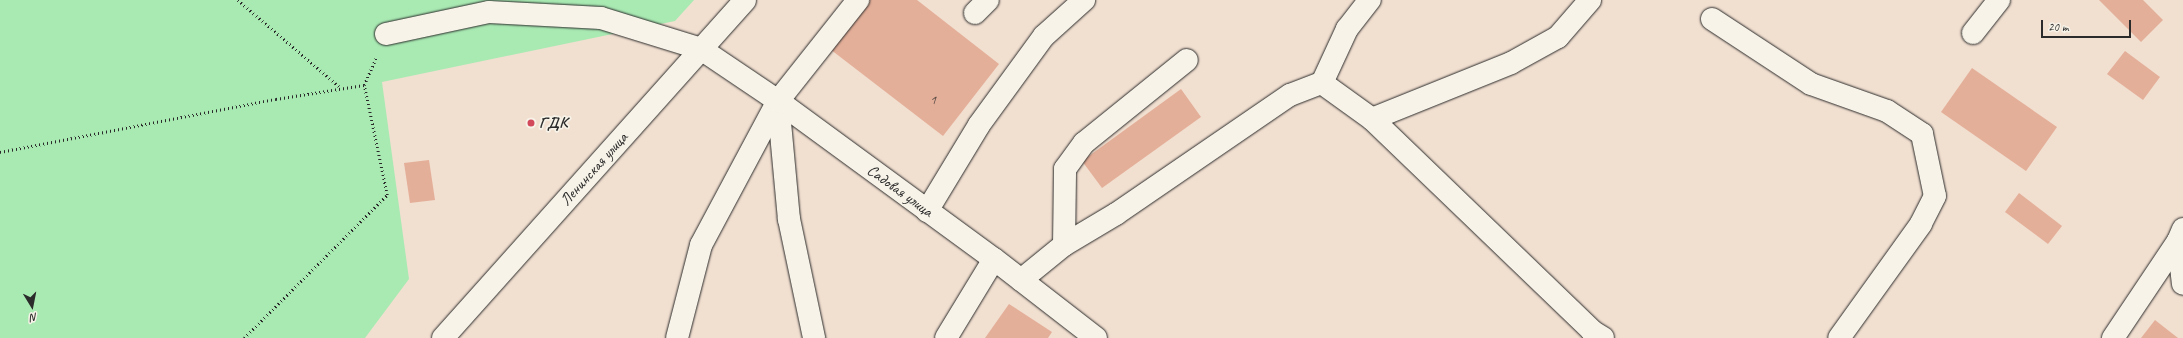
<!DOCTYPE html>
<html>
<head>
<meta charset="utf-8">
<style>
  body { margin:0 }
  #map { position:relative; width:2183px; height:338px; overflow:hidden; background:#f1dfd0; font-family:Caveat,sans-serif }
  div>[style] { position:absolute }
  .green>* { inset:0; background:#a9eab3 }
  .building>* { inset:0; background:#e4af99 }
  .path>* { height:2.5px; margin-top:-1.25px; transform-origin:0; background:repeating-linear-gradient(90deg,#2b2b2b 0 1px,transparent 0 4px) }
  .roads { filter:drop-shadow(0 0 1px #2b2b2b) drop-shadow(0 0 1px #2b2b2b) }
  .minor>* { height:22px; margin:-11px; padding:0 11px; transform-origin:11px; border-radius:11px; background:#f7f3e8 }
  .major>* { height:22px; margin:-11px; padding:0 11px; transform-origin:11px; border-radius:11px; background:#f7f3e8 }
  .dots>* { width:11px; height:11px; translate:-50% -50%; box-sizing:border-box; border:2px solid #f7f3e8; border-radius:50% }
  span { translate:-50% -50%; white-space:nowrap; text-align:center; line-height:1.15; -webkit-text-stroke:3.5px #f7f3e8; paint-order:stroke }
  .number-label { font-size:14px; color:#594c46 }
  .number-label span { -webkit-text-stroke-width:0 }
  .poi-label { font-size:16px; color:#2b2b2b; font-weight:700 }
  .left { translate:0 -50%; text-align:left }
  .street-label { font-size:16px; color:#2b2b2b }
  .north { position:absolute; left:12px; top:286px; width:40px; height:40px; -webkit-text-stroke:3px #f7f3e8; paint-order:stroke; rotate:170deg; font-size:11px; font-weight:700; line-height:16px; text-align:center; color:#2b2b2b }
  .north::after { content:''; display:block; margin:auto; width:14px; height:18px; background:#2b2b2b; clip-path:polygon(50% 0,100% 100%,50% 72%,0 100%) }
  .scale { position:absolute; left:2041px; top:20px; width:90px; height:18px; box-sizing:border-box; border:2px solid #2b2b2b; border-top:0; padding-left:5px; font-size:12px; line-height:14px; white-space:nowrap; color:#2b2b2b; -webkit-text-stroke:3px #f7f3e8; paint-order:stroke }
</style>
</head>
<body>
<div id="map">
  <div class="green">
    <div style="clip-path:polygon(0 0,694px 0,675px 21px,382px 82px,409px 279px,365px 338px,0 338px)"></div>
  </div>
  <div class="building">
    <div style="clip-path:polygon(862px 0,917px 0,999px 64px,943px 136px,826px 46px)"></div>
    <div style="clip-path:polygon(2099px 0,2143px 0,2163px 20px,2141px 42px)"></div>
    <div style="clip-path:polygon(2125px 51px,2160px 77px,2143px 100px,2107px 74px)"></div>
    <div style="clip-path:polygon(1972px 68px,2057px 127px,2026px 171px,1941px 112px)"></div>
    <div style="clip-path:polygon(1181px 89px,1201px 117px,1102px 188px,1082px 161px)"></div>
    <div style="clip-path:polygon(429px 160px,435px 200px,410px 203px,404px 163px)"></div>
    <div style="clip-path:polygon(2019px 193px,2062px 226px,2048px 244px,2005px 212px)"></div>
    <div style="clip-path:polygon(1009px 304px,1052px 332px,1048px 338px,985px 338px)"></div>
    <div style="clip-path:polygon(2155px 320px,2178px 338px,2141px 338px)"></div>
  </div>
  <div class="path">
    <div style="left:238px;top:0;width:135px;rotate:40.5deg"></div>
    <div style="left:0;top:152px;width:281px;rotate:-10.9deg"></div>
    <div style="left:276px;top:99px;width:89px;rotate:-9deg"></div>
    <div style="left:244px;top:338px;width:202px;rotate:-45deg"></div>
    <div style="left:387px;top:195px;width:112px;rotate:-101.8deg"></div>
    <div style="left:364px;top:85px;width:30px;rotate:-66deg"></div>
  </div>
  <div class="roads">
    <div class="minor">
      <div style="left:975px;top:13px;width:18px;rotate:-45deg"></div>
      <div style="left:1712px;top:19px;width:118px;rotate:33.3deg"></div>
      <div style="left:1811px;top:84px;width:81px;rotate:19.6deg"></div>
      <div style="left:1887px;top:111px;width:42px;rotate:33.3deg"></div>
      <div style="left:1922px;top:134px;width:63px;rotate:78.2deg"></div>
      <div style="left:1935px;top:196px;width:31px;rotate:117deg"></div>
      <div style="left:1921px;top:224px;width:140px;rotate:125.7deg"></div>
      <div style="left:1973px;top:33px;width:42px;rotate:-51.8deg"></div>
      <div style="left:386px;top:34px;width:105px;rotate:-12.1deg"></div>
      <div style="left:489px;top:12px;width:112px;rotate:3.1deg"></div>
      <div style="left:601px;top:18px;width:105px;rotate:17.2deg"></div>
      <div style="left:701px;top:49px;width:93px;rotate:34deg"></div>
      <div style="left:778px;top:101px;width:268px;rotate:36.2deg"></div>
      <div style="left:994px;top:259px;width:129px;rotate:37.8deg"></div>
      <div style="left:1322px;top:83px;width:60px;rotate:-65.2deg"></div>
      <div style="left:1347px;top:29px;width:37px;rotate:-52deg"></div>
      <div style="left:778px;top:101px;width:119px;rotate:84.7deg"></div>
      <div style="left:789px;top:219px;width:122px;rotate:78.1deg"></div>
      <div style="left:1372px;top:119px;width:150px;rotate:-21.9deg"></div>
      <div style="left:1511px;top:63px;width:54px;rotate:-29deg"></div>
      <div style="left:1558px;top:37px;width:49px;rotate:-49.1deg"></div>
      <div style="left:927px;top:211px;width:100px;rotate:-58.8deg"></div>
      <div style="left:979px;top:125px;width:110px;rotate:-53.9deg"></div>
      <div style="left:1044px;top:36px;width:54px;rotate:-42deg"></div>
      <div style="left:2183px;top:239px;width:5px;rotate:158deg"></div>
      <div style="left:2178px;top:241px;width:43px;rotate:83.4deg"></div>
      <div style="left:1064px;top:245px;width:76px;rotate:-89.2deg"></div>
      <div style="left:1065px;top:169px;width:32px;rotate:-54deg"></div>
      <div style="left:1084px;top:143px;width:132px;rotate:-38.9deg"></div>
      <div style="left:1021px;top:280px;width:55px;rotate:-39.1deg"></div>
      <div style="left:1064px;top:245px;width:61px;rotate:-30.8deg"></div>
      <div style="left:1116px;top:214px;width:211px;rotate:-34.4deg"></div>
      <div style="left:1290px;top:95px;width:34px;rotate:-21deg"></div>
      <div style="left:1322px;top:83px;width:62px;rotate:35.8deg"></div>
      <div style="left:1372px;top:119px;width:306px;rotate:43.9deg"></div>
      <div style="left:1592px;top:331px;width:13px;rotate:32deg"></div>
      <div style="left:677px;top:338px;width:96px;rotate:-75.5deg"></div>
      <div style="left:701px;top:245px;width:163px;rotate:-61.9deg"></div>
      <div style="left:778px;top:101px;width:129px;rotate:-51.6deg"></div>
      <div style="left:946px;top:338px;width:92px;rotate:-58.7deg"></div>
      <div style="left:2113px;top:338px;width:117px;rotate:-56.2deg"></div>
      <div style="left:2178px;top:241px;width:13px;rotate:-67deg"></div>
    </div>
    <div class="major">
      <div style="left:443px;top:338px;width:453px;rotate:-48.2deg"></div>
    </div>
  </div>
  <div class="dots">
    <div style="left:531px;top:123px;background:#d1495b"></div>
  </div>
  <div class="number-label">
    <span style="left:933px;top:100px">1</span>
  </div>
  <div class="poi-label">
    <span class="left" style="left:539px;top:123px">ГДК</span>
  </div>
  <div class="street-label">
    <span style="left:594px;top:169px;rotate:-48deg">Ленинская улица</span>
    <span style="left:900px;top:191px;rotate:36deg">Садовая улица</span>
  </div>
  <div class="north">N</div>
  <div class="scale">20 m</div>
</div>
</body>
</html>
